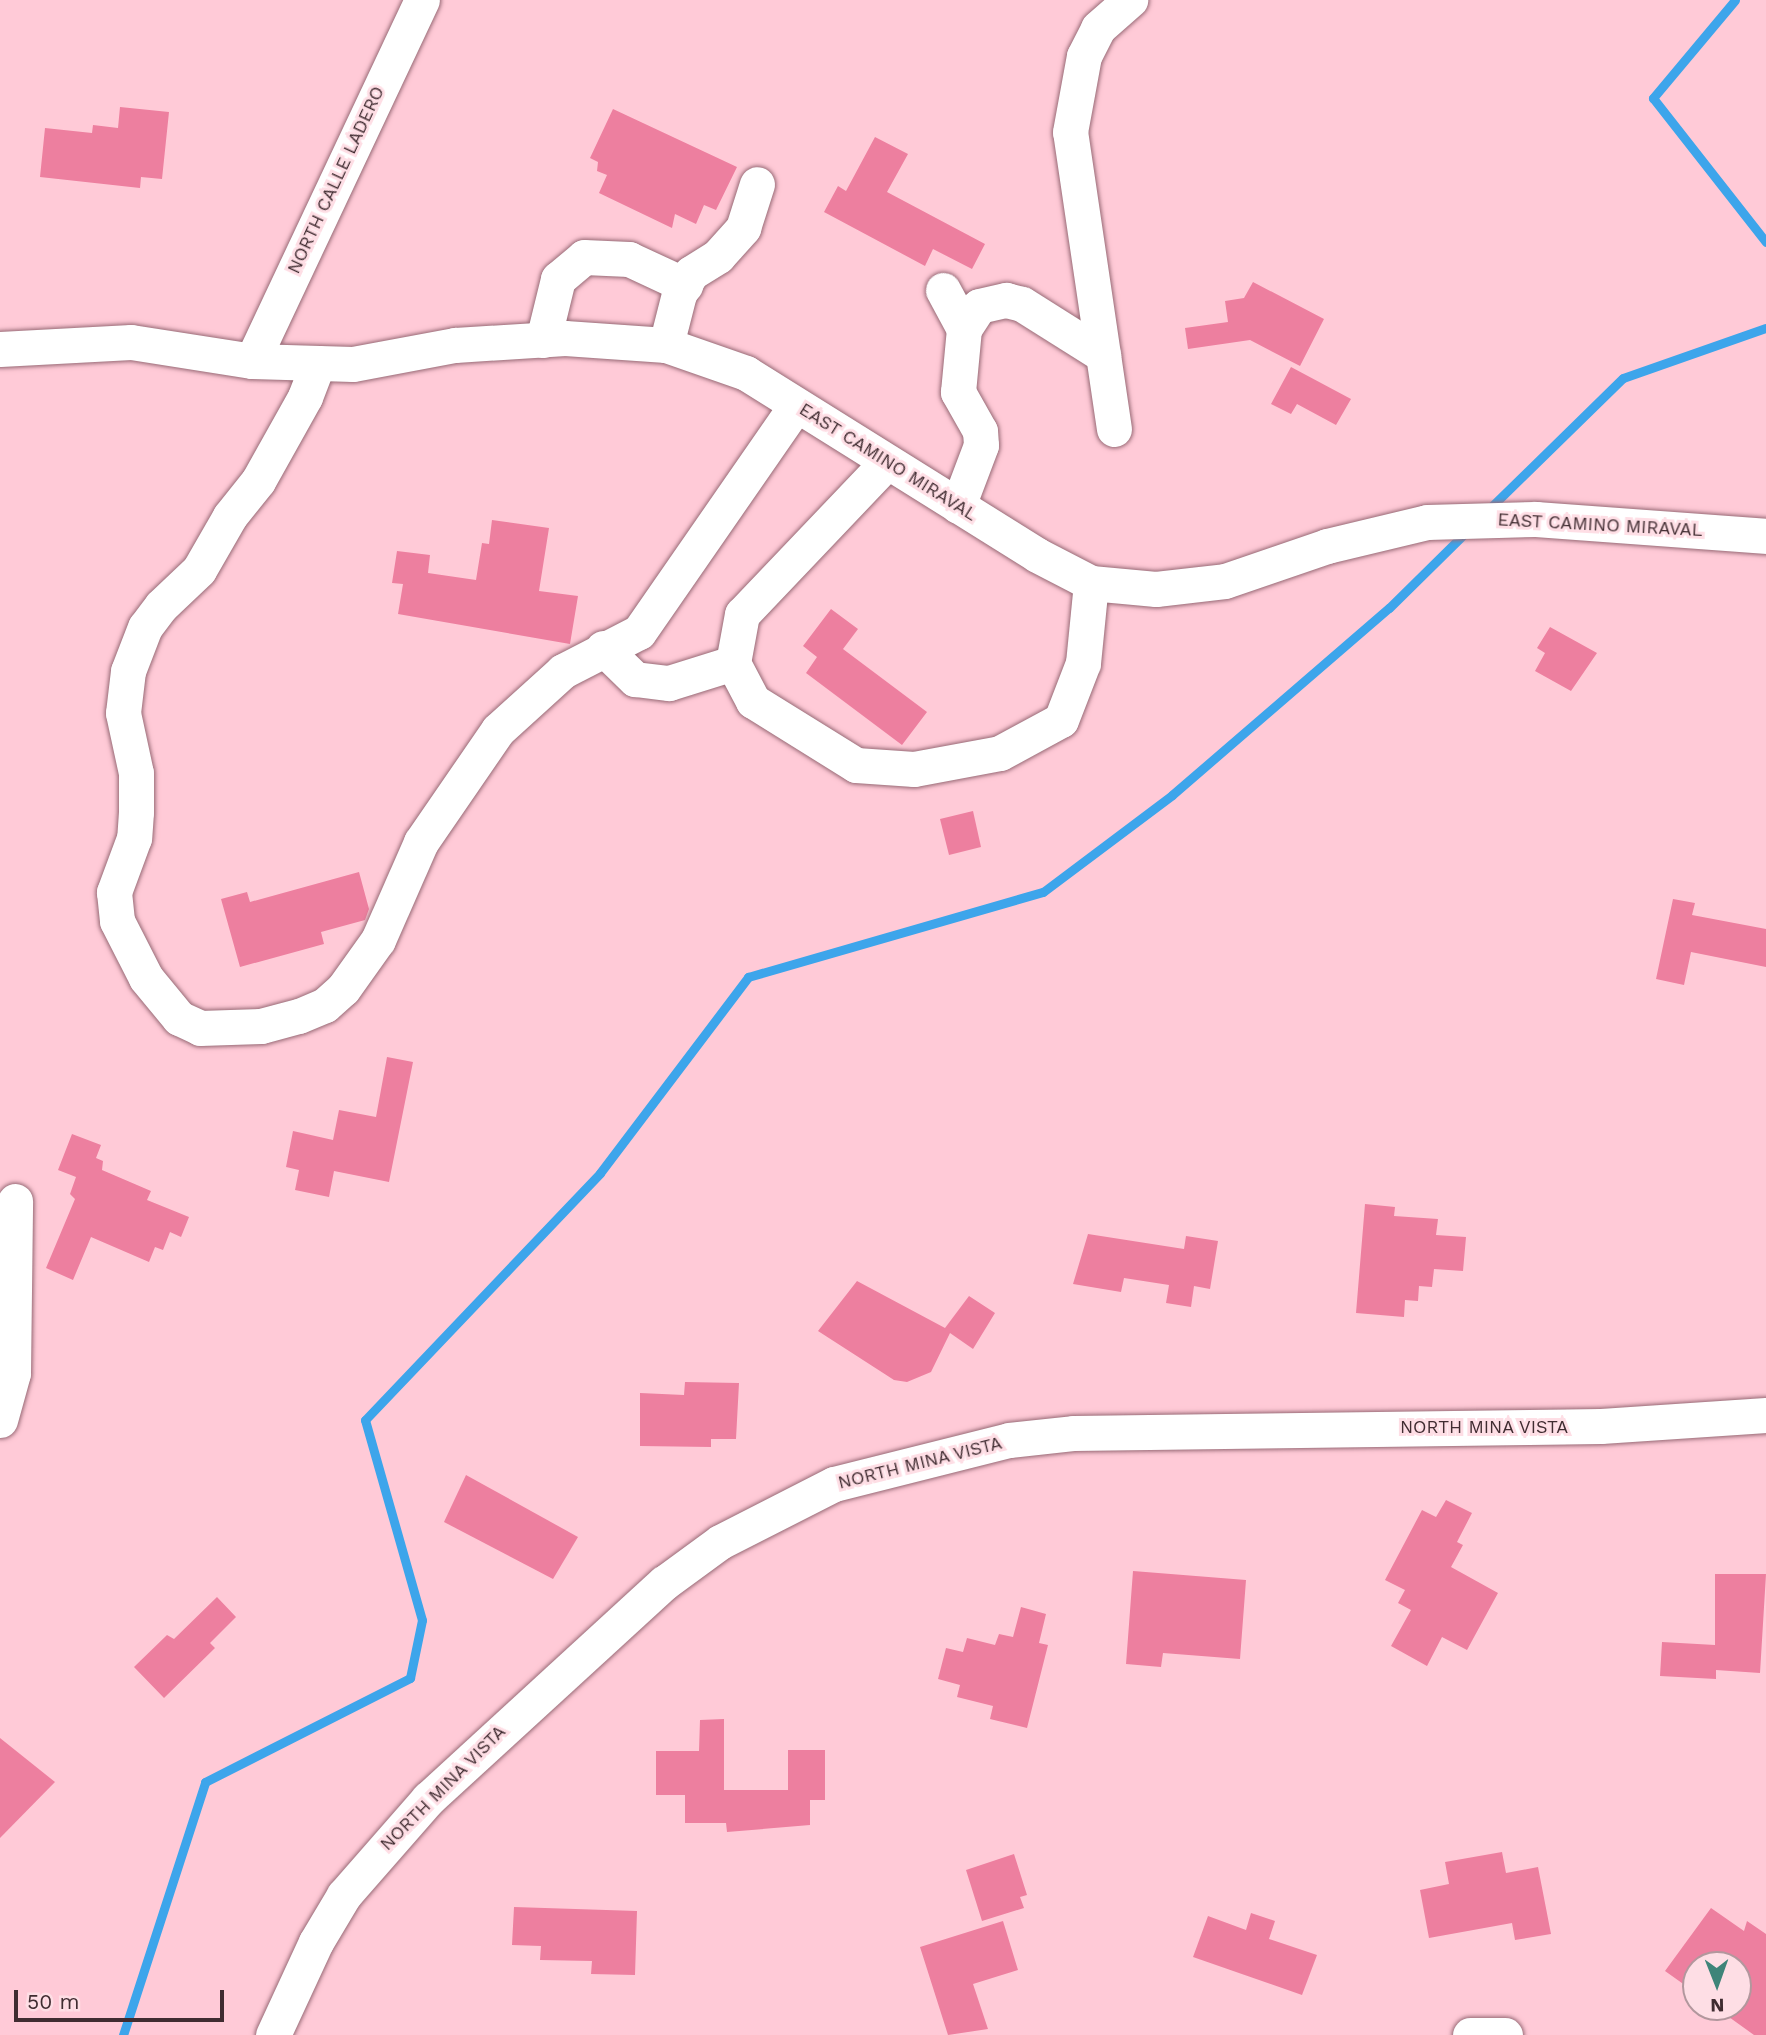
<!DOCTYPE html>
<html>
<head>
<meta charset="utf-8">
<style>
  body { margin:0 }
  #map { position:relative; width:1766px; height:2035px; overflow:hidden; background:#ffcad7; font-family:"Work Sans",sans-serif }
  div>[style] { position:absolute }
  .stream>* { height:9px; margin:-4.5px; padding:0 4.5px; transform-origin:4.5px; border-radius:4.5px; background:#3da5eb }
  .building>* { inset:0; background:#ed7f9f }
  .roads { filter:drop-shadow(0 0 2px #986a76) drop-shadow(0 0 2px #986a76) }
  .minor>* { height:35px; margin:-17.5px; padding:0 17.5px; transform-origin:17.5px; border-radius:17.5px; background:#fff }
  span { translate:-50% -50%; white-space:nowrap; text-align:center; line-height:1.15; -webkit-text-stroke:6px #fedee5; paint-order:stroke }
  .street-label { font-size:18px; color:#402c31 }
  .north { position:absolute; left:1682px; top:1951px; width:70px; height:70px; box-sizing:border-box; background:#fedee5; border:2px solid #b2979d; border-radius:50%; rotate:179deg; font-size:19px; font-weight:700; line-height:28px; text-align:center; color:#402c31 }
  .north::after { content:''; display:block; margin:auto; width:24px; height:32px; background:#3f8479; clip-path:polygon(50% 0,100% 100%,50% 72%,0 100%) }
  .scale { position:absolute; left:14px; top:1990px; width:210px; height:32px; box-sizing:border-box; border:4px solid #402c31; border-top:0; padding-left:9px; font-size:21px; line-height:24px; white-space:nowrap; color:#402c31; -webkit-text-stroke:5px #fedee5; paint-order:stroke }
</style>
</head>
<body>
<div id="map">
  <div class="stream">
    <div style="left:1735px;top:0;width:128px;rotate:129.9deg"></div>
    <div style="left:1653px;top:98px;width:183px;rotate:51.9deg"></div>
    <div style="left:1489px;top:509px;width:187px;rotate:-44.4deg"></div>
    <div style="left:1623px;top:378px;width:151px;rotate:-19.3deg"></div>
    <div style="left:123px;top:2035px;width:266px;rotate:-72deg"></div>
    <div style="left:205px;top:1782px;width:230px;rotate:-26.9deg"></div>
    <div style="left:410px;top:1678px;width:59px;rotate:-78.3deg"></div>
    <div style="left:422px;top:1620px;width:208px;rotate:-105.9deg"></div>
    <div style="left:365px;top:1420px;width:341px;rotate:-46.4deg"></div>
    <div style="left:600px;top:1173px;width:246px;rotate:-52.9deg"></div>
    <div style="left:748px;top:977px;width:307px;rotate:-16.1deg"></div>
    <div style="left:1043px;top:892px;width:161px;rotate:-36.9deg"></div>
    <div style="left:1172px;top:795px;width:286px;rotate:-40.8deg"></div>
    <div style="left:1389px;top:608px;width:110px;rotate:-44.6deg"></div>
  </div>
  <div class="building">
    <div style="clip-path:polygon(120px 107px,169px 112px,162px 179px,141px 177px,140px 188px,40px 177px,45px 128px,92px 133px,93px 125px,118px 128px)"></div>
    <div style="clip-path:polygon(613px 109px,737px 167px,716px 210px,704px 205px,696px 224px,675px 214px,672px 228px,599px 193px,607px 175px,597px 171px,598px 162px,590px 158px)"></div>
    <div style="clip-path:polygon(875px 137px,908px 154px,887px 192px,985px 244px,972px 269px,933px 249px,925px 266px,824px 212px,838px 186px,846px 191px)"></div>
    <div style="clip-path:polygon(1253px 282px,1324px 319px,1300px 366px,1250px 340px,1188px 349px,1185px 328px,1228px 322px,1225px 301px,1244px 298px)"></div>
    <div style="clip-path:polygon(1291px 367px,1351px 399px,1336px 425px,1297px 404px,1291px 414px,1271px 404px)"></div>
    <div style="clip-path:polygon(492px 520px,549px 528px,539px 591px,578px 596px,570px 644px,398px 614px,403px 584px,392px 583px,397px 551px,430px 555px,428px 573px,476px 580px,482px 543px,489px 544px)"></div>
    <div style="clip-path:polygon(831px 609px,858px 629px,843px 649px,927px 712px,902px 745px,806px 673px,817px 657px,803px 646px)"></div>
    <div style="clip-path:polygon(1550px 627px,1597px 653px,1571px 691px,1535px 671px,1545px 653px,1537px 648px)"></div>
    <div style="clip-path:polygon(973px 811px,981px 847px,949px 855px,940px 819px)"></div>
    <div style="clip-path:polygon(359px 872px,369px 909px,365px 920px,321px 932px,324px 944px,240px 967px,221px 899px,247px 892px,250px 902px)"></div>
    <div style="clip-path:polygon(1673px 899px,1695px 903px,1692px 915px,1766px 929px,1766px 967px,1691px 952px,1684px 985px,1656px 979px)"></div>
    <div style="clip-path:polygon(387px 1057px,413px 1062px,389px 1182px,334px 1171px,329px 1197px,295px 1190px,299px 1170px,286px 1167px,293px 1131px,333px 1140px,339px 1110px,376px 1117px)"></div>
    <div style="clip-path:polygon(72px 1134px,101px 1145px,96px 1158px,103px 1161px,102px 1170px,151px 1191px,147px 1200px,189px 1217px,181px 1237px,170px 1232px,163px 1250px,155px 1247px,149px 1262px,91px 1237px,73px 1280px,46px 1268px,75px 1199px,70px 1194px,76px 1177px,58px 1170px)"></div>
    <div style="clip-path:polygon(1365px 1204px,1395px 1207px,1394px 1216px,1438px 1219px,1436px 1235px,1466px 1237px,1463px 1271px,1434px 1269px,1432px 1287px,1419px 1286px,1418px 1301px,1405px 1300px,1404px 1317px,1356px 1313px)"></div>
    <div style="clip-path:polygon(1088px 1234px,1184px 1249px,1186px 1236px,1218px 1241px,1210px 1289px,1194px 1286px,1191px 1307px,1166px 1303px,1169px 1285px,1124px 1278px,1121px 1292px,1073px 1284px)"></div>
    <div style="clip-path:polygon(857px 1281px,945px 1328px,969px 1296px,995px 1313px,973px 1349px,950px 1333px,931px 1372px,907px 1382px,894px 1380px,818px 1331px)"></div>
    <div style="clip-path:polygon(685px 1382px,739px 1383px,736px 1439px,711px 1439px,711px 1447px,640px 1446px,640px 1393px,684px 1395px)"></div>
    <div style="clip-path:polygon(466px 1475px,578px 1537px,553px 1579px,444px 1522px)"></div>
    <div style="clip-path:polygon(1446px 1500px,1472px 1513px,1457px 1542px,1463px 1545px,1451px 1567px,1498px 1593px,1467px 1650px,1442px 1637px,1427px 1666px,1391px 1646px,1411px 1610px,1398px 1603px,1405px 1590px,1385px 1580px,1422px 1510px,1436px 1517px)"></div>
    <div style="clip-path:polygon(1133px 1571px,1246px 1580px,1240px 1659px,1163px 1653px,1161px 1667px,1126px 1664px)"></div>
    <div style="clip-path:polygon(1715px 1574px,1766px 1574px,1760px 1673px,1716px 1670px,1716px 1679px,1660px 1676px,1662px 1642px,1715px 1645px)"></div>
    <div style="clip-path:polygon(217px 1597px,236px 1617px,210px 1643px,215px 1648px,164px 1698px,134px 1667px,167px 1635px,174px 1639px)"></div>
    <div style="clip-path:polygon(1021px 1607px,1046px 1614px,1039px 1643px,1048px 1645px,1027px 1728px,990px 1719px,993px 1706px,957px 1697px,960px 1685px,938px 1679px,946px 1648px,963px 1652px,967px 1638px,995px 1645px,999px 1634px,1013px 1637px)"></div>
    <div style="clip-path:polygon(724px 1719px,724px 1790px,788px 1790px,788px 1750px,825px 1750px,825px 1800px,810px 1800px,810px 1825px,727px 1832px,726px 1823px,685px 1823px,685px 1795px,656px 1795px,656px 1751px,699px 1751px,700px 1720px)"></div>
    <div style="clip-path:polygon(0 1738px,55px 1782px,0 1838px)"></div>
    <div style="clip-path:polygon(1502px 1852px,1506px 1873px,1538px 1867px,1551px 1934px,1515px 1940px,1512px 1923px,1429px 1938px,1420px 1890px,1449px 1884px,1445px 1862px)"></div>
    <div style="clip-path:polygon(1014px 1854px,1027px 1895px,1020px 1897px,1024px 1908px,982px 1921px,966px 1870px)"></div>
    <div style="clip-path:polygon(514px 1907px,637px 1911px,635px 1975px,591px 1974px,592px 1961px,540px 1960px,541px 1946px,512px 1945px)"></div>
    <div style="clip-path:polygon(1711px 1908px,1744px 1931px,1747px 1921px,1766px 1934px,1766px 2035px,1754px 2035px,1715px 2007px,1738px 2007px,1738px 1965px,1696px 1965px,1696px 1993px,1665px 1971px)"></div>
    <div style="clip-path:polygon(1251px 1913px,1275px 1921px,1269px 1939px,1317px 1955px,1302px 1995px,1193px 1957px,1208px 1916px,1246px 1930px)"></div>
    <div style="clip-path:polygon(1003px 1921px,1018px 1970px,973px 1984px,988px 2029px,948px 2035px,920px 1947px)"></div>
  </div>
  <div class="roads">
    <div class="minor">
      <div style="left:943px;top:290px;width:44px;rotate:61.7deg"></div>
      <div style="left:543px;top:340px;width:63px;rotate:-76.2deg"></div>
      <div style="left:558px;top:279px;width:34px;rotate:-40deg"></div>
      <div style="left:584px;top:257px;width:45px;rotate:2.5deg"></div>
      <div style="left:629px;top:259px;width:62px;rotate:24.9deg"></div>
      <div style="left:666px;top:345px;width:53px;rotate:-75.7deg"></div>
      <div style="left:679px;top:294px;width:24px;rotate:-60deg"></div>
      <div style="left:691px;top:273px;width:32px;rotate:-32deg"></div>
      <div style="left:718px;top:256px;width:38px;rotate:-48deg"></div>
      <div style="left:743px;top:228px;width:46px;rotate:-72.3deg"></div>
      <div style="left:0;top:349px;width:131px;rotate:-3.1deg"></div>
      <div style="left:131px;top:342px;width:122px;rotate:8.9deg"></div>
      <div style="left:252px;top:361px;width:101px;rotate:1.7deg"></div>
      <div style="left:353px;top:364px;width:104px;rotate:-10.6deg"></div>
      <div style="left:455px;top:345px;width:110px;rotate:-3.6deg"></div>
      <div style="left:565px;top:338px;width:101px;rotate:4deg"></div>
      <div style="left:666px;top:345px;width:85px;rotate:19.3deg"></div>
      <div style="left:746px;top:373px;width:343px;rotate:32deg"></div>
      <div style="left:1037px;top:555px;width:61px;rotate:27.4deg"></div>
      <div style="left:1091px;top:583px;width:65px;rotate:5.3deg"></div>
      <div style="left:1156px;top:589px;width:69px;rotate:-6.6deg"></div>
      <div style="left:1225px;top:581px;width:108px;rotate:-18.9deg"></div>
      <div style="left:1327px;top:546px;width:103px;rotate:-13.5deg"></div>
      <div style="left:1427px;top:522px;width:109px;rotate:-1.6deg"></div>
      <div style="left:1536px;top:519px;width:231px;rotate:4.2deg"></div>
      <div style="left:252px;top:361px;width:399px;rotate:-64.8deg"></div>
      <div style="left:318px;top:363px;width:36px;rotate:111deg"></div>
      <div style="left:305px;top:397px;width:96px;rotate:119.2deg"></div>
      <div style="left:258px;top:481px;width:45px;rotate:128.7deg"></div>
      <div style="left:230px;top:516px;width:62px;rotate:119.9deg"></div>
      <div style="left:199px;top:570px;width:52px;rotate:136.5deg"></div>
      <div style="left:161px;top:606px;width:26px;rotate:127deg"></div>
      <div style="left:145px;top:627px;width:47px;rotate:111.1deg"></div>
      <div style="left:128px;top:671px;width:42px;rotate:96.8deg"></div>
      <div style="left:123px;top:713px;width:61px;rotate:77.8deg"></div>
      <div style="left:136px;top:773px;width:39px;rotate:90deg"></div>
      <div style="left:136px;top:812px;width:26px;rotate:94deg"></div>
      <div style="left:134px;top:838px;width:58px;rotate:110.3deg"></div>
      <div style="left:114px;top:892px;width:29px;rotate:84deg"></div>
      <div style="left:117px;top:921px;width:64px;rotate:63deg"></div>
      <div style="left:146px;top:978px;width:52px;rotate:50.5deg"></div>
      <div style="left:179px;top:1018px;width:23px;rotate:25deg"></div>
      <div style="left:200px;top:1028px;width:61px;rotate:-1.9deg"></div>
      <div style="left:261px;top:1026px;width:39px;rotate:-15deg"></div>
      <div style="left:299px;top:1016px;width:28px;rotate:-23deg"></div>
      <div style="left:325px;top:1005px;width:24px;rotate:-42deg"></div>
      <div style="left:343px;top:989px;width:60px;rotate:-54.5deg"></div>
      <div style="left:378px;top:940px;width:107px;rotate:-66.3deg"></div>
      <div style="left:421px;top:842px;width:136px;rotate:-55.5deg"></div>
      <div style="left:498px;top:730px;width:88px;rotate:-42.2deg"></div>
      <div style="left:563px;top:671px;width:85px;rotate:-27.2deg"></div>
      <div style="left:639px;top:632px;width:276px;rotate:-55.3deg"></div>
      <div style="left:1114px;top:429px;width:300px;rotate:-98.4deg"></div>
      <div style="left:1070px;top:132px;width:77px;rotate:-79.6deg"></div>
      <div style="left:1084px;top:56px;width:31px;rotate:-63deg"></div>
      <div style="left:1098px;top:28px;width:43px;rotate:-41.2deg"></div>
      <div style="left:887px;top:462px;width:210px;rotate:133.6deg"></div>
      <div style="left:742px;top:614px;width:50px;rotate:100.4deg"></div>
      <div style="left:733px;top:663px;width:43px;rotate:62.2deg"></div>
      <div style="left:753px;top:701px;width:121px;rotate:31.9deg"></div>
      <div style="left:856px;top:765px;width:58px;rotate:3.9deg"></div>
      <div style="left:914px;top:769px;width:87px;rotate:-10.5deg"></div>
      <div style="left:1000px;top:753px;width:69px;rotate:-28.4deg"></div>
      <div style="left:1061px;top:720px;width:61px;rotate:-68.9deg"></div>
      <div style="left:1083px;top:663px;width:80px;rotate:-84.3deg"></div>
      <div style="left:958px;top:506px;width:65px;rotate:-69.3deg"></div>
      <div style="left:981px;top:445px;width:14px;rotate:-94deg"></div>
      <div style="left:980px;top:431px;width:45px;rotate:-119.4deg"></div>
      <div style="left:958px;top:392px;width:63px;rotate:-84.6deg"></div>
      <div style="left:964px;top:329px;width:27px;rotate:-57deg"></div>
      <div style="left:979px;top:306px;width:28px;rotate:-13deg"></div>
      <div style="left:1006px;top:300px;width:16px;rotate:14deg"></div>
      <div style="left:1022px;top:304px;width:96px;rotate:32.2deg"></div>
      <div style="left:603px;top:648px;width:45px;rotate:44.1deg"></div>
      <div style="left:635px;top:679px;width:34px;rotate:7deg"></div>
      <div style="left:669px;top:683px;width:67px;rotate:-17.4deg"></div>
      <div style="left:0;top:1420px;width:49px;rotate:-74.5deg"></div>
      <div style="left:13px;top:1373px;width:172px;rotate:-89.3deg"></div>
      <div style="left:273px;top:2035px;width:102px;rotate:-65.2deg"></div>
      <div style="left:316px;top:1942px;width:55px;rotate:-59.2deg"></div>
      <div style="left:344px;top:1895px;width:128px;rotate:-48.8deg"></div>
      <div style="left:428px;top:1799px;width:320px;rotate:-42.5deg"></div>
      <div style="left:664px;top:1583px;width:69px;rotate:-36.2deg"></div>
      <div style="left:720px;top:1542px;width:128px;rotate:-27deg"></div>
      <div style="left:834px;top:1484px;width:180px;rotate:-14.1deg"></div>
      <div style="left:1009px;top:1440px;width:64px;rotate:-6.2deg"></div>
      <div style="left:1073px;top:1433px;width:528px;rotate:-0.76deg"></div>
      <div style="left:1601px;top:1426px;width:165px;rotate:-3.8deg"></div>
      <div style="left:1470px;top:2035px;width:35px"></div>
    </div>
  </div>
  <div class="street-label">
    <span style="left:336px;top:180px;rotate:-65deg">NORTH CALLE LADERO</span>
    <span style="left:888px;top:462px;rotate:32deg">EAST CAMINO MIRAVAL</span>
    <span style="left:1600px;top:525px;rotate:3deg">EAST CAMINO MIRAVAL</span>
    <span style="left:1484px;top:1427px">NORTH MINA VISTA</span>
    <span style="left:920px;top:1463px;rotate:-14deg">NORTH MINA VISTA</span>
    <span style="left:443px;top:1788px;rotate:-45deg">NORTH MINA VISTA</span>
  </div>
  <div class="north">N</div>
  <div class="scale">50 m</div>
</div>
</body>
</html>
